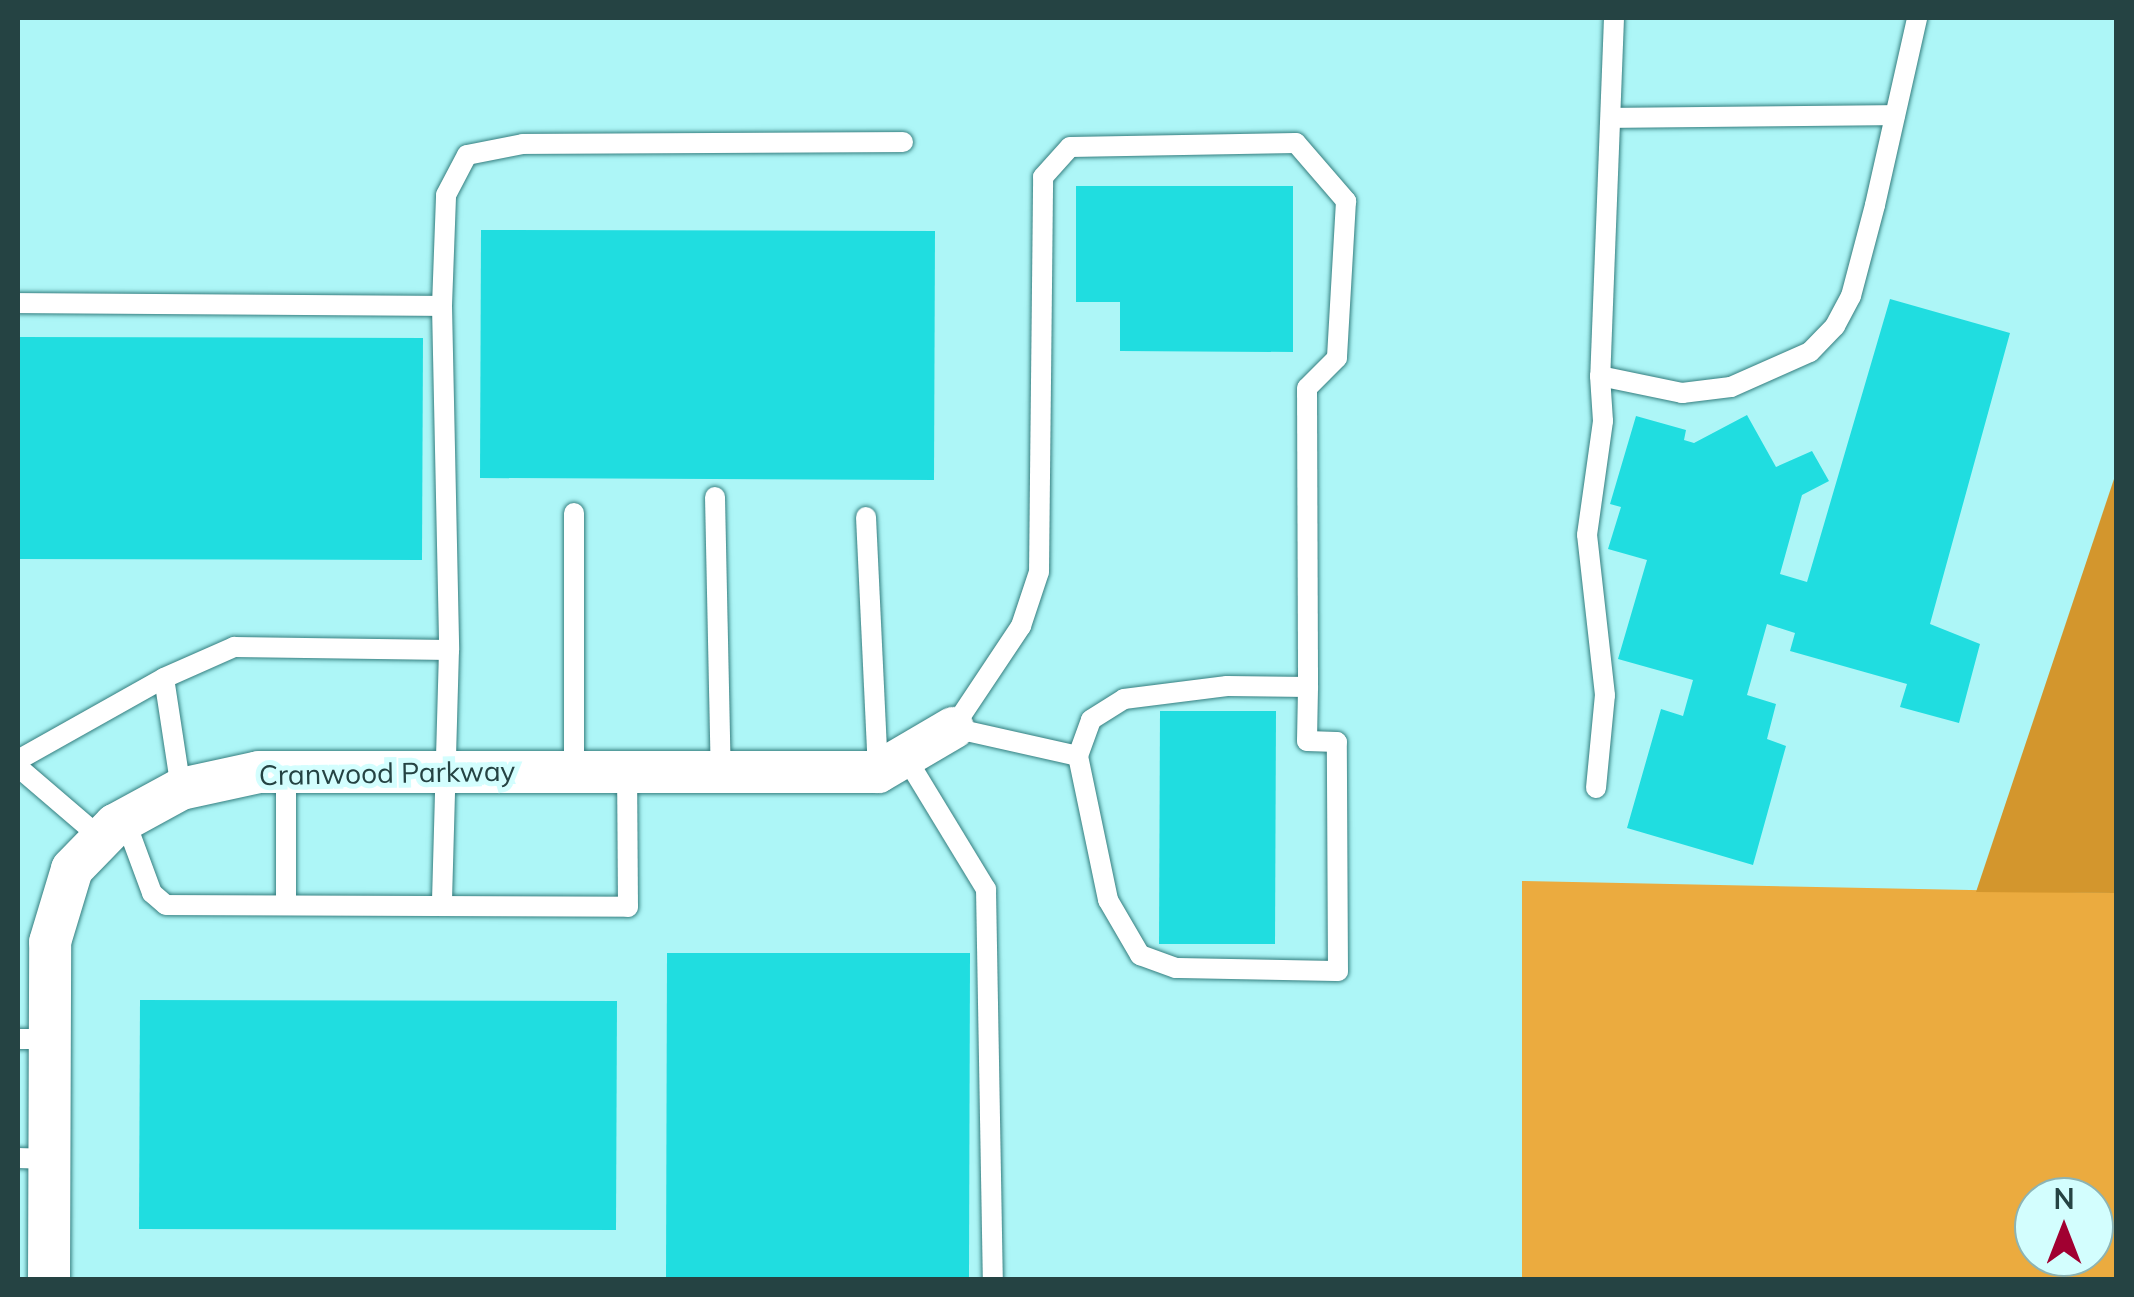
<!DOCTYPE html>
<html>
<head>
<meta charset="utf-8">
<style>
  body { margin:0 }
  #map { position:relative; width:2134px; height:1297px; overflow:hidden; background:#adf6f7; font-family:Mulish,sans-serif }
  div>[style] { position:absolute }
  .green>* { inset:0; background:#ebab3f }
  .forest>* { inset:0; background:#d3962d }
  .building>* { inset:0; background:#20dde0 }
  .roads { filter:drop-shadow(0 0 2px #357e7f) drop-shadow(0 0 2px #357e7f) }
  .service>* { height:20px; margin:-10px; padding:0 10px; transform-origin:10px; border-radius:10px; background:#fff }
  .minor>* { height:42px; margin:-21px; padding:0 21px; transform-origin:21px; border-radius:21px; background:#fff }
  span { translate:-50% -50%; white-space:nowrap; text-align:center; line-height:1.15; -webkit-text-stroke:10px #d3fefe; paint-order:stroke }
  .street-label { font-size:28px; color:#254343 }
  .frame { position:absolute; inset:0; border:20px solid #254343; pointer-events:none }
  .north { position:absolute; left:2014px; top:1177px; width:100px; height:100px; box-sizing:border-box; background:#d3fefe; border:2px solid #8db3b3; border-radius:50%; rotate:0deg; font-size:28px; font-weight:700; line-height:40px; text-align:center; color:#254343 }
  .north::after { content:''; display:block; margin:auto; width:35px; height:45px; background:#a10031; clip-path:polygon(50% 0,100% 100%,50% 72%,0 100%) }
</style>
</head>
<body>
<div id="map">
  <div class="green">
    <div style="clip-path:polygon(evenodd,1522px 881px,2116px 893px,2116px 1279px,1522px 1279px,1522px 881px,2034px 1197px,2094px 1197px,2094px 1257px,2034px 1257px,2034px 1197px)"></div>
  </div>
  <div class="forest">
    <div style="clip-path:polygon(2116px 473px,2116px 893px,1976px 892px)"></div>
  </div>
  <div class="building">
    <div style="clip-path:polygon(1076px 186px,1293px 186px,1293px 352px,1120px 351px,1120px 302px,1076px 302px)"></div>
    <div style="clip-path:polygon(481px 230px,935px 231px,934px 480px,480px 478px)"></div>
    <div style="clip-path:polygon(1890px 299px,2010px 333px,1930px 624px,1980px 644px,1959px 723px,1900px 707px,1907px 684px,1790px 651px,1795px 633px,1767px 624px,1747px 695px,1776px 704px,1767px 739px,1786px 746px,1753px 865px,1627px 828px,1661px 709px,1683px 716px,1693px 680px,1618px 659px,1647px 560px,1608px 549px,1621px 507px,1610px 504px,1636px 416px,1686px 430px,1684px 440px,1694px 443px,1747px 415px,1776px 467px,1812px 451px,1829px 481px,1802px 495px,1780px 574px,1807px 582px)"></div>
    <div style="clip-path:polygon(18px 337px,423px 338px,422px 560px,18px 559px)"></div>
    <div style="clip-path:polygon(1160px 711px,1276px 711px,1275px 944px,1159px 944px)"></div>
    <div style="clip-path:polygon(667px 953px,970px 953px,969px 1279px,666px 1279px)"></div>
    <div style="clip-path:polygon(140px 1000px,617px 1001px,616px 1230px,139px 1229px)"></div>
  </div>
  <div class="roads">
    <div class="service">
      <div style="left:1614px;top:18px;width:358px;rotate:92.2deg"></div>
      <div style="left:1600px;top:376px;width:84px;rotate:11.7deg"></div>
      <div style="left:1682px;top:393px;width:49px;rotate:-7deg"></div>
      <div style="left:1731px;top:387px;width:86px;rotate:-23.9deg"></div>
      <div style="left:1810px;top:352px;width:36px;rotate:-46deg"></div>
      <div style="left:1835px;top:326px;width:34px;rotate:-62deg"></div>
      <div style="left:1851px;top:296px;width:94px;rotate:-75.2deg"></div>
      <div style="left:1875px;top:205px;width:192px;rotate:-77.3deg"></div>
      <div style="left:1612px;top:118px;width:283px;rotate:-0.6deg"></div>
      <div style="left:1296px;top:143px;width:77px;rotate:49.2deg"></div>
      <div style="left:1346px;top:201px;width:157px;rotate:93.3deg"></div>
      <div style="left:1337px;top:358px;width:42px;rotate:135deg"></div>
      <div style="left:1307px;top:388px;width:299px;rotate:89.8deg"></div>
      <div style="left:1308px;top:687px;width:81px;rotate:-179.3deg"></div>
      <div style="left:1227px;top:686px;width:104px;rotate:172.8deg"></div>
      <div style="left:1124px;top:699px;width:39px;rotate:148deg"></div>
      <div style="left:1091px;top:720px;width:38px;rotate:110deg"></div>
      <div style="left:1078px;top:756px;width:128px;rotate:-167.4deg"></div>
      <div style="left:953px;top:728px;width:123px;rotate:-56.3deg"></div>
      <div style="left:1021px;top:626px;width:57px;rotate:-71.6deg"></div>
      <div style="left:1039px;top:572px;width:395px;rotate:-89.4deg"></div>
      <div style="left:1043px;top:177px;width:40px;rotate:-48deg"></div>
      <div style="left:1070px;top:147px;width:226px;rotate:-1deg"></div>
      <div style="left:18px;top:303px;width:424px;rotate:0.4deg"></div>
      <div style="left:442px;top:306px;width:111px;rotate:-87.9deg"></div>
      <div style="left:446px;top:195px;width:45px;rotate:-62.3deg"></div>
      <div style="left:467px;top:155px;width:57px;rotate:-11.1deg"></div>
      <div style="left:523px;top:144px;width:380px;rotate:-0.3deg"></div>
      <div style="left:442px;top:306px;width:344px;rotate:88.8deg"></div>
      <div style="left:449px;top:650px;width:256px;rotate:91.6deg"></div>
      <div style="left:715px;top:497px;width:275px;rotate:88.8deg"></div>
      <div style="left:574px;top:513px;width:259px;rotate:90deg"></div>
      <div style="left:866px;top:517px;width:255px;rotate:87.3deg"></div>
      <div style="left:905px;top:756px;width:156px;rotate:58.7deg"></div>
      <div style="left:986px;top:889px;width:391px;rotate:89deg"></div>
      <div style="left:1078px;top:756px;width:147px;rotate:78.2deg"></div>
      <div style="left:1108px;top:900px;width:64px;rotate:59.8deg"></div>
      <div style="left:1140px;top:955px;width:38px;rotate:20deg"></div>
      <div style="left:1176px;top:968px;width:162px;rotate:1.1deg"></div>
      <div style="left:1338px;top:971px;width:229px;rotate:-90.3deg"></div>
      <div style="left:1337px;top:742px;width:30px;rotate:-178deg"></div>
      <div style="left:1307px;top:741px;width:54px;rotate:-88.9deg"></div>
      <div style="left:18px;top:760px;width:167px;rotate:-29.3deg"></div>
      <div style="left:18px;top:767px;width:111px;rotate:40.6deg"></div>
      <div style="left:286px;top:772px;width:133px;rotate:90deg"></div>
      <div style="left:1596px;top:788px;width:93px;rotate:-84.5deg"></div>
      <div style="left:1605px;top:695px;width:161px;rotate:-96.4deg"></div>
      <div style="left:1587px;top:535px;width:115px;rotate:-82deg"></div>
      <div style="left:1603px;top:421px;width:45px;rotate:-93.8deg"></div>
      <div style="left:181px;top:789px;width:112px;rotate:-98.7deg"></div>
      <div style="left:164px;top:678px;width:77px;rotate:-23.9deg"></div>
      <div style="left:234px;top:647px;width:215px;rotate:0.8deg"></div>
      <div style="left:125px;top:820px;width:78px;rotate:69.7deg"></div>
      <div style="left:152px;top:893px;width:18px;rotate:41deg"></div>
      <div style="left:166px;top:905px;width:462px;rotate:0.2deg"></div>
      <div style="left:628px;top:907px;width:135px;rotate:-90.4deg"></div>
      <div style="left:18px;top:1039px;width:31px"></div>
      <div style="left:18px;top:1158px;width:31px;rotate:2deg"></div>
    </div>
    <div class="minor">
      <div style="left:49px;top:1280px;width:338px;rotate:-89.8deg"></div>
      <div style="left:50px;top:942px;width:76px;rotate:-73.2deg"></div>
      <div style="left:72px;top:869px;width:62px;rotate:-45.7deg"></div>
      <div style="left:115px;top:825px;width:75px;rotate:-28.6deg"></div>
      <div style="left:181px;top:789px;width:80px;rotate:-12.3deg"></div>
      <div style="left:259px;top:772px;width:619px"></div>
      <div style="left:878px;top:772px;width:87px;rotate:-30.4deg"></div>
    </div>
  </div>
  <div class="street-label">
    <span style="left:387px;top:773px;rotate:-1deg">Cranwood Parkway</span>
  </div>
  <div class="frame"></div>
  <div class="north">N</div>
</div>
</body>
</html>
